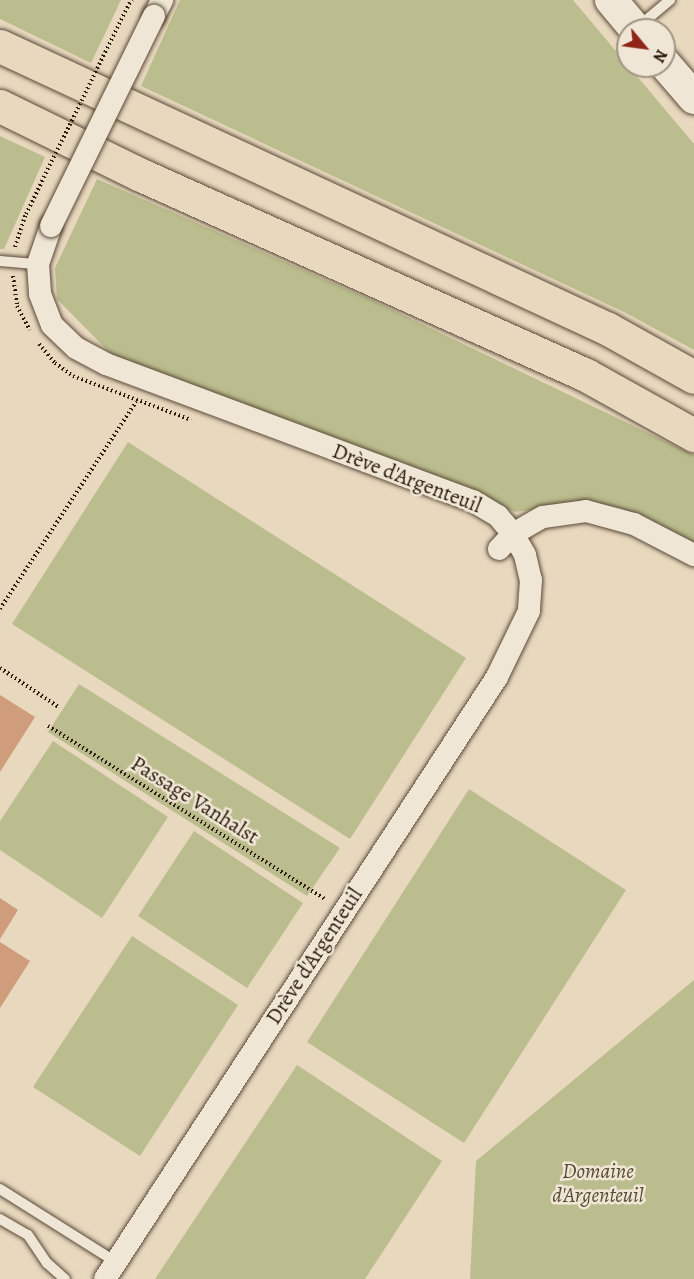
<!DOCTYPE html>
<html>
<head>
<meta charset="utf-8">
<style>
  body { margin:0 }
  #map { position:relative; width:694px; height:1279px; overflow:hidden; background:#e8d8be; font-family:Alegreya,serif }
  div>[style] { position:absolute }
  .green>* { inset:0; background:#bbbd8e }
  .building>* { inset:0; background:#d09d7c }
  .path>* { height:4px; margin-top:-2px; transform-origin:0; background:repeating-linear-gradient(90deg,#2a1a0c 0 1.5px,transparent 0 4.5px) }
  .roads { filter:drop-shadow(0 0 2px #5a4a38) drop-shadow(0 0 2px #5a4a38) }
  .lane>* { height:10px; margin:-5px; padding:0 5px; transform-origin:5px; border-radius:5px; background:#f0e6d5 }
  .street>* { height:22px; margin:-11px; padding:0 11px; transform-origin:11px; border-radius:11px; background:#f0e6d5 }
  .secondary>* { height:32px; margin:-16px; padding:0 16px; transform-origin:16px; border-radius:16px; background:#f0e6d5 }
  .highway>* { height:33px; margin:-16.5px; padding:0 16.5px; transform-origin:16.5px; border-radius:16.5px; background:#e8d8be }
  .path-bridge>* { height:4px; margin-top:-2px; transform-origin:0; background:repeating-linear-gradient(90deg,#2a1a0c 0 1.5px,transparent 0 4.5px) }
  .bridges { filter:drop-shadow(0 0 2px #5a4a38) drop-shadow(0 0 2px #5a4a38) }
  .street-bridge>* { height:22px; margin:-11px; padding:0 11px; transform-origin:11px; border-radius:11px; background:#f0e6d5 }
  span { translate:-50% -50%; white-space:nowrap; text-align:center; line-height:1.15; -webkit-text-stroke:5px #f0e6d5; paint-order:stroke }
  .street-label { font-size:21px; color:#2a1a0c }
  .park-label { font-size:21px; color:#564b33; font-style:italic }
  .north { position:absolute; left:616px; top:18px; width:60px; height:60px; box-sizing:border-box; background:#f0e6d5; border:2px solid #a19485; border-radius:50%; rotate:119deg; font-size:16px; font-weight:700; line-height:24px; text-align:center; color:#2a1a0c }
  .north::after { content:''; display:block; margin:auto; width:21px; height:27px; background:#8f2418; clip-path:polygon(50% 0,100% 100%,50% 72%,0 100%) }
</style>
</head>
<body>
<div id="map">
  <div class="green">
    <div style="clip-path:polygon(0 0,121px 0,91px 63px,0 19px)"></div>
    <div style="clip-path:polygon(180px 0,573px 0,694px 144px,694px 350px,626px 313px,141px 86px)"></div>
    <div style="clip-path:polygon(0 136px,45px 157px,4px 249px,0 249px)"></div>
    <div style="clip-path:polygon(97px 179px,376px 302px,694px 455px,694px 545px,621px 508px,573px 504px,515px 512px,114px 357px,57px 299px,55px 268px)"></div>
    <div style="clip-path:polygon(128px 442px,466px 658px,350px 839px,12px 624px)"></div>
    <div style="clip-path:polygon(79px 684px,340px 848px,307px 896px,48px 732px)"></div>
    <div style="clip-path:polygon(53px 741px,168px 817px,102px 918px,0 850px,0 821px)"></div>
    <div style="clip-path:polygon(469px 789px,626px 890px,464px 1143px,307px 1042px)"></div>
    <div style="clip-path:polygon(194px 831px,303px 903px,247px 988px,138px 916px)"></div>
    <div style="clip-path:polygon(132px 936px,238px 1005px,140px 1156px,33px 1087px)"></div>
    <div style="clip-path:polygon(694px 980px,694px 1279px,470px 1279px,476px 1161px)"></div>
    <div style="clip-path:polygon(297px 1065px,442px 1161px,365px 1279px,155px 1279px)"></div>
  </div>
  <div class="building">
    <div style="clip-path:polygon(0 695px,35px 717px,0 772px)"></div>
    <div style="clip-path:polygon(0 898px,18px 910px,0 939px)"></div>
    <div style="clip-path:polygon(0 942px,30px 961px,0 1008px)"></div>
  </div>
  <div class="path">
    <div style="left:129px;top:4px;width:5px;rotate:-53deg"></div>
    <div style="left:15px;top:247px;width:35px;rotate:-72deg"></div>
    <div style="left:13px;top:276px;width:30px;rotate:82deg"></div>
    <div style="left:17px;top:306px;width:27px;rotate:62deg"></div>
    <div style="left:39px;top:344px;width:25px;rotate:50deg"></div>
    <div style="left:55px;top:363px;width:22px;rotate:36deg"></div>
    <div style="left:73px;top:376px;width:126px;rotate:20.4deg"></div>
    <div style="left:0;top:609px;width:248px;rotate:-56.7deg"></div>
    <div style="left:0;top:668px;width:72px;rotate:33.7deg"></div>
    <div style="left:48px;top:726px;width:328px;rotate:32deg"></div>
  </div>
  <div class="roads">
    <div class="lane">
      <div style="left:638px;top:27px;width:42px;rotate:-40.2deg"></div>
      <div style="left:0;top:261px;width:38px;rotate:5deg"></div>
      <div style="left:0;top:1189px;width:137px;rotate:32.2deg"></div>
      <div style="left:0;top:1219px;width:32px;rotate:30deg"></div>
      <div style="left:28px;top:1235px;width:34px;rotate:56deg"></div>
      <div style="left:47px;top:1263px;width:24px;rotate:42deg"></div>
    </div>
    <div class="street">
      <div style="left:154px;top:16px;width:18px;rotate:-63deg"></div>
      <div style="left:51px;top:226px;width:40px;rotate:108.9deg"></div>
      <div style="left:38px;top:264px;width:30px;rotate:86deg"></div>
      <div style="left:40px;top:294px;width:33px;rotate:69deg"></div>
      <div style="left:52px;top:325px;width:33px;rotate:44deg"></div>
      <div style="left:76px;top:348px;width:34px;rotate:28deg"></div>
      <div style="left:106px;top:364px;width:392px;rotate:20.5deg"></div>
      <div style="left:473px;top:501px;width:29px;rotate:31deg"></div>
      <div style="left:498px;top:516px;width:23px;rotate:50deg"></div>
      <div style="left:513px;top:534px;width:24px;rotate:60deg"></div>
      <div style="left:525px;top:555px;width:26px;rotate:77deg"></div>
      <div style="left:531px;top:580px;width:31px;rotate:94deg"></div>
      <div style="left:529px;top:611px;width:73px;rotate:115.9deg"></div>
      <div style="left:497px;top:677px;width:718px;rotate:123.07deg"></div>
      <div style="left:499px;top:549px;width:21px;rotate:-47deg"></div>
      <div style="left:513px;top:534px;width:34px;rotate:-30deg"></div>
      <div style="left:543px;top:517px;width:43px;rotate:-7.9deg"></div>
      <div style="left:586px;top:511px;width:50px;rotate:15.2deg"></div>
      <div style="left:634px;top:524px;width:68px;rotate:27.3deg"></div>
    </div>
    <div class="secondary">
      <div style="left:611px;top:0;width:39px;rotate:50deg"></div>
      <div style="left:664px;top:63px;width:46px;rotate:49.4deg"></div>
    </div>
    <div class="highway">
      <div style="left:0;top:46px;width:671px;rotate:24.96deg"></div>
      <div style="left:608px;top:329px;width:98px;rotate:29.2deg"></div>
      <div style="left:0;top:106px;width:157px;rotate:26.1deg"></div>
      <div style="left:141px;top:175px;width:488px;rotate:24.2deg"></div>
      <div style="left:586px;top:375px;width:124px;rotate:29.1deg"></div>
    </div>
  </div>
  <div class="path-bridge">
    <div style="left:26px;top:214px;width:234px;rotate:-63.9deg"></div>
  </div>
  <div class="bridges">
    <div class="street-bridge">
      <div style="left:51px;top:226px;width:234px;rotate:-63.9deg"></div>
    </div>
  </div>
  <div class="street-label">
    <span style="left:407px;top:478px;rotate:21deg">Drève d'Argenteuil</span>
    <span style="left:195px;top:800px;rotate:32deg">Passage Vanhalst</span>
    <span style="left:314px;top:956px;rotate:-57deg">Drève d'Argenteuil</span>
  </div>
  <div class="park-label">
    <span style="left:598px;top:1183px">Domaine<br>d'Argenteuil</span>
  </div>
  <div class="north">N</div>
</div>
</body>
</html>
